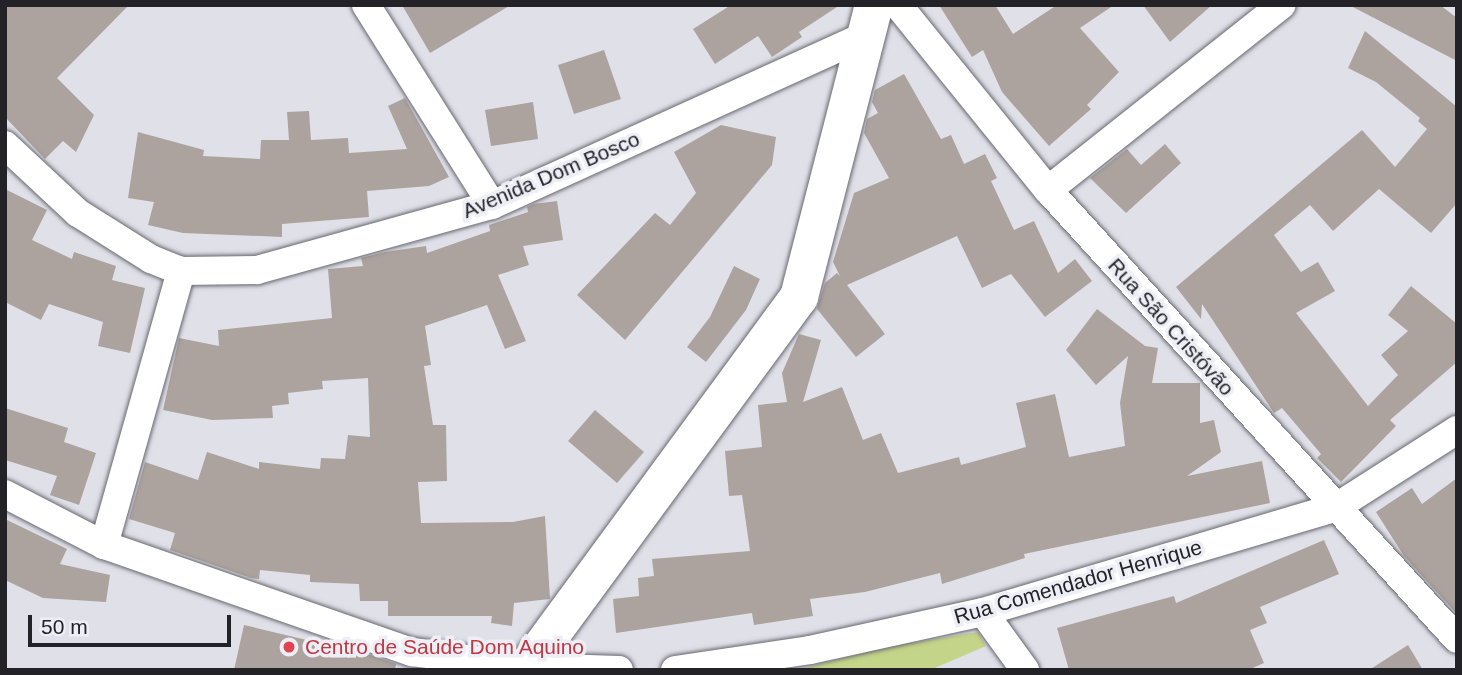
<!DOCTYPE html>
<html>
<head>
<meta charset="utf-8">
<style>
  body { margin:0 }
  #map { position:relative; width:1462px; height:675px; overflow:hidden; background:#e0e0e9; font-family:Helvetica,sans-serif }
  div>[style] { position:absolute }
  .green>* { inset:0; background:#c4d488 }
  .building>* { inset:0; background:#aca39e }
  .roads { filter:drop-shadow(0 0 2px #67676f) drop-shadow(0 0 2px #67676f) }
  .street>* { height:28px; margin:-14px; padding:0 14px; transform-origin:14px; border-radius:14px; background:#fff }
  .secondary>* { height:38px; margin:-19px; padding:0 19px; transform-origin:19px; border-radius:19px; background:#fff }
  .dots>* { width:19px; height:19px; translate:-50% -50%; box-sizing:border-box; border:4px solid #eeeef7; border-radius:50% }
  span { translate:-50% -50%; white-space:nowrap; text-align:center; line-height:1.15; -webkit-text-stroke:7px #eeeef7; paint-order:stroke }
  .street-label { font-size:21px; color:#232327 }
  .health-label { font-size:21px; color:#be3a42 }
  .left { translate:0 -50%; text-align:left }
  .frame { position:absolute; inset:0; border:7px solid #232327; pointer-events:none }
  .scale { position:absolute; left:28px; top:615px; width:203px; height:32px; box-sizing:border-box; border:4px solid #232327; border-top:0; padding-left:9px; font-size:21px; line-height:24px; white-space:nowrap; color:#232327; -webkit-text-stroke:5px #eeeef7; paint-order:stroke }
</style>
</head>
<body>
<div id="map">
  <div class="green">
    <div style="clip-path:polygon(978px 632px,986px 646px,930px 670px,796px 670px,887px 647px)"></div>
  </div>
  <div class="building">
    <div style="clip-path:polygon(5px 5px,129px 5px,57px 78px,94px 115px,76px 152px,63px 141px,45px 159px,5px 117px)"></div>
    <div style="clip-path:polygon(402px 5px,511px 5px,430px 53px)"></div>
    <div style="clip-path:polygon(731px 5px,840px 5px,799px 32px,802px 37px,772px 57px,758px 36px,715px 64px,693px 29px)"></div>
    <div style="clip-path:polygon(939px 5px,995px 5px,1013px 34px,1057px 5px,1114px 5px,1080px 28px,1119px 72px,1087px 105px,1091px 109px,1049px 146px,1002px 92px,983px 50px,972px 57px)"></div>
    <div style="clip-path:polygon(1143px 5px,1212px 5px,1170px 42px)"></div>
    <div style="clip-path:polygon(1349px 5px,1440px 5px,1457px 18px,1457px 61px)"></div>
    <div style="clip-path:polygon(1365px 31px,1457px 107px,1457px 203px,1431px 233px,1379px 189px,1333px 231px,1310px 205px,1274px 235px,1301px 272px,1318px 262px,1335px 291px,1296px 313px,1368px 406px,1398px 375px,1381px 355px,1408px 331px,1388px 315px,1411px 286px,1457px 324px,1457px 362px,1390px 420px,1396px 426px,1341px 482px,1317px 458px,1321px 454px,1282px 408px,1274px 413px,1202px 304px,1201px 319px,1176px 287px,1362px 130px,1395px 167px,1427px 129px,1418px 121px,1420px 118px,1376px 82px,1348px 68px)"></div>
    <div style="clip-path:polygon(604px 50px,621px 99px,574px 114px,558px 65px)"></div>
    <div style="clip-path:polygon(904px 74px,941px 139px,951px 135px,964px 164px,985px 154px,997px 178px,991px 181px,1014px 230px,1034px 221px,1058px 273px,1075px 259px,1092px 281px,1045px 317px,1011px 274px,982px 288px,957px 236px,847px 285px,885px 334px,856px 357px,817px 309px,825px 283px,837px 273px,840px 276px,833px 262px,854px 193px,889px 178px,864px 133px,867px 119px,878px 113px,872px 102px,875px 90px)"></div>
    <div style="clip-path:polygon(405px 98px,449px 177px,429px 186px,367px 191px,369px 217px,282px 224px,282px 237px,183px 233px,148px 225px,154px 202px,128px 198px,138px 132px,204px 150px,203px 156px,260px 159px,261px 140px,289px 140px,287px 112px,309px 111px,311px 140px,348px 138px,349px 153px,407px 149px,388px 106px)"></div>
    <div style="clip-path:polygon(533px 102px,538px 139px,491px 146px,485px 110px)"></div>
    <div style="clip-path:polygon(721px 125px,776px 137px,772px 165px,625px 340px,577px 295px,655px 213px,670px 225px,696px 193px,674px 152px)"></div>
    <div style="clip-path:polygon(1165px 144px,1181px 163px,1126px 213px,1090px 178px,1127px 149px,1141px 165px)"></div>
    <div style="clip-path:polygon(5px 189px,47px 210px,32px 240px,72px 259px,74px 252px,116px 266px,112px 280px,145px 288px,130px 353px,98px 346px,103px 322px,49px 304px,41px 320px,5px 302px)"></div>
    <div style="clip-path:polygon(557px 201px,563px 240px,523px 246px,529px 265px,498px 275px,526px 341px,505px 349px,487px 305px,425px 326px,431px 365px,424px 366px,433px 425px,446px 425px,447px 481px,418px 482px,421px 523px,513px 522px,545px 516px,550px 599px,514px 603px,512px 626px,491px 623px,492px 616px,388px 616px,388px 601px,360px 601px,359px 584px,310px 582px,310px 575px,260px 570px,259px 579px,251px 578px,170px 550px,175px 533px,129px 519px,145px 462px,198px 480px,207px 452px,259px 469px,259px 462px,320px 469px,321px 458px,345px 459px,348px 435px,370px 437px,368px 378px,322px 381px,323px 389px,288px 393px,289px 404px,272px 406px,273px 418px,212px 420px,163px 410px,179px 338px,219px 346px,218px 330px,332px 318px,328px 269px,363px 266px,361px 258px,385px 252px,426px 246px,427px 253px,490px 231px,489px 225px,528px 212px,527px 207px,534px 204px)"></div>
    <div style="clip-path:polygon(734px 266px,760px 279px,746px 310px,706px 362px,687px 347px,710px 317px)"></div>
    <div style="clip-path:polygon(1097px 309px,1145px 346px,1158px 348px,1152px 383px,1200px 383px,1200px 423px,1214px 420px,1221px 452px,1187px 476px,1262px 461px,1270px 503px,1024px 554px,1025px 558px,942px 584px,940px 573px,865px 592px,810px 599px,813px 616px,754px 625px,752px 613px,616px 633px,613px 599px,639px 596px,638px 578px,654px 576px,652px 559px,750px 551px,742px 495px,729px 496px,725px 451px,762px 447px,758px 405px,787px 402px,782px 373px,799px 334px,821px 340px,803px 402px,842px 387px,863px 440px,881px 433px,898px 473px,959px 457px,961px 465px,1026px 447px,1016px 403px,1055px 394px,1069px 457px,1125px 446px,1120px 403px,1128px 356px,1096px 385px,1066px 350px)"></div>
    <div style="clip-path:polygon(5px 408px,68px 428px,64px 442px,96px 453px,79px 505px,50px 495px,57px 476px,5px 460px)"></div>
    <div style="clip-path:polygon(595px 410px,644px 452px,617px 483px,568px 441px)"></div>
    <div style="clip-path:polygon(1457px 478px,1457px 614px,1404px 556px,1376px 512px,1412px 488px,1422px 504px)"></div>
    <div style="clip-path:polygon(5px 519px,67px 549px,60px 564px,110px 575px,106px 602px,43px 598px,5px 580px)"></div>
    <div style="clip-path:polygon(1324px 540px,1339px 574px,1260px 607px,1267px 623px,1250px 630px,1264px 663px,1248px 670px,1069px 670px,1057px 628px,1174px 596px,1176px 603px)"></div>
    <div style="clip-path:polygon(244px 625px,370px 655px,396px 664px,395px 670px,234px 670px)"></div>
    <div style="clip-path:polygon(1408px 645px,1423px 670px,1369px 670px)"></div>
  </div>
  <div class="roads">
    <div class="street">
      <div style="left:366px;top:5px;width:236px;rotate:57.8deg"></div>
      <div style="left:898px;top:5px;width:238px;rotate:51deg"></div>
      <div style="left:1048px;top:190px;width:607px;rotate:47.67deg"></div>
      <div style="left:5px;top:145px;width:100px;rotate:43deg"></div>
      <div style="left:78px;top:213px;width:86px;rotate:32.2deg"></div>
      <div style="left:151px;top:259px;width:32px;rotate:22deg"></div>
      <div style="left:181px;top:271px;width:76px;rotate:-0.8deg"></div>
      <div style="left:257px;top:270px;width:244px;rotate:-15.5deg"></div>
      <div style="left:492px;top:205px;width:409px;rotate:-24.4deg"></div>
      <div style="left:1048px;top:190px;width:298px;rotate:-38.4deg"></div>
      <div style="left:5px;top:494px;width:111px;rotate:27.3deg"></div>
      <div style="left:104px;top:545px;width:326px;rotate:19.2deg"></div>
      <div style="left:412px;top:652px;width:116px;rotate:7.4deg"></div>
      <div style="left:527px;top:667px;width:92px;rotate:1.9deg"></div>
      <div style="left:104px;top:545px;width:285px;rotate:-74.3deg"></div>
      <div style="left:983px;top:612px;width:72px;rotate:54.1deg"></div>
      <div style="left:675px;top:670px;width:136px;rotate:-8.4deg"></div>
      <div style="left:810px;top:650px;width:177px;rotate:-12.4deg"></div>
      <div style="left:983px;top:612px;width:367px;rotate:-16.5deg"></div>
      <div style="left:1335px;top:508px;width:145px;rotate:-32.6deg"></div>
    </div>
    <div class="secondary">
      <div style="left:525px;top:670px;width:463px;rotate:-53.7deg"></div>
      <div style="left:799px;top:297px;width:301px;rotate:-75.6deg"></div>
    </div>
  </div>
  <div class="dots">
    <div style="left:289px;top:647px;background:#e0444e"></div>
  </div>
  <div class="street-label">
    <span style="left:551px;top:175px;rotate:-23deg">Avenida Dom Bosco</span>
    <span style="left:1171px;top:327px;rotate:48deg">Rua São Cristóvão</span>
    <span style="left:1078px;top:582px;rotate:-16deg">Rua Comendador Henrique</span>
  </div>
  <div class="health-label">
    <span class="left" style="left:305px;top:647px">Centro de Saúde Dom Aquino</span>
  </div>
  <div class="frame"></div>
  <div class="scale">50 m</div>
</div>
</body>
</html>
